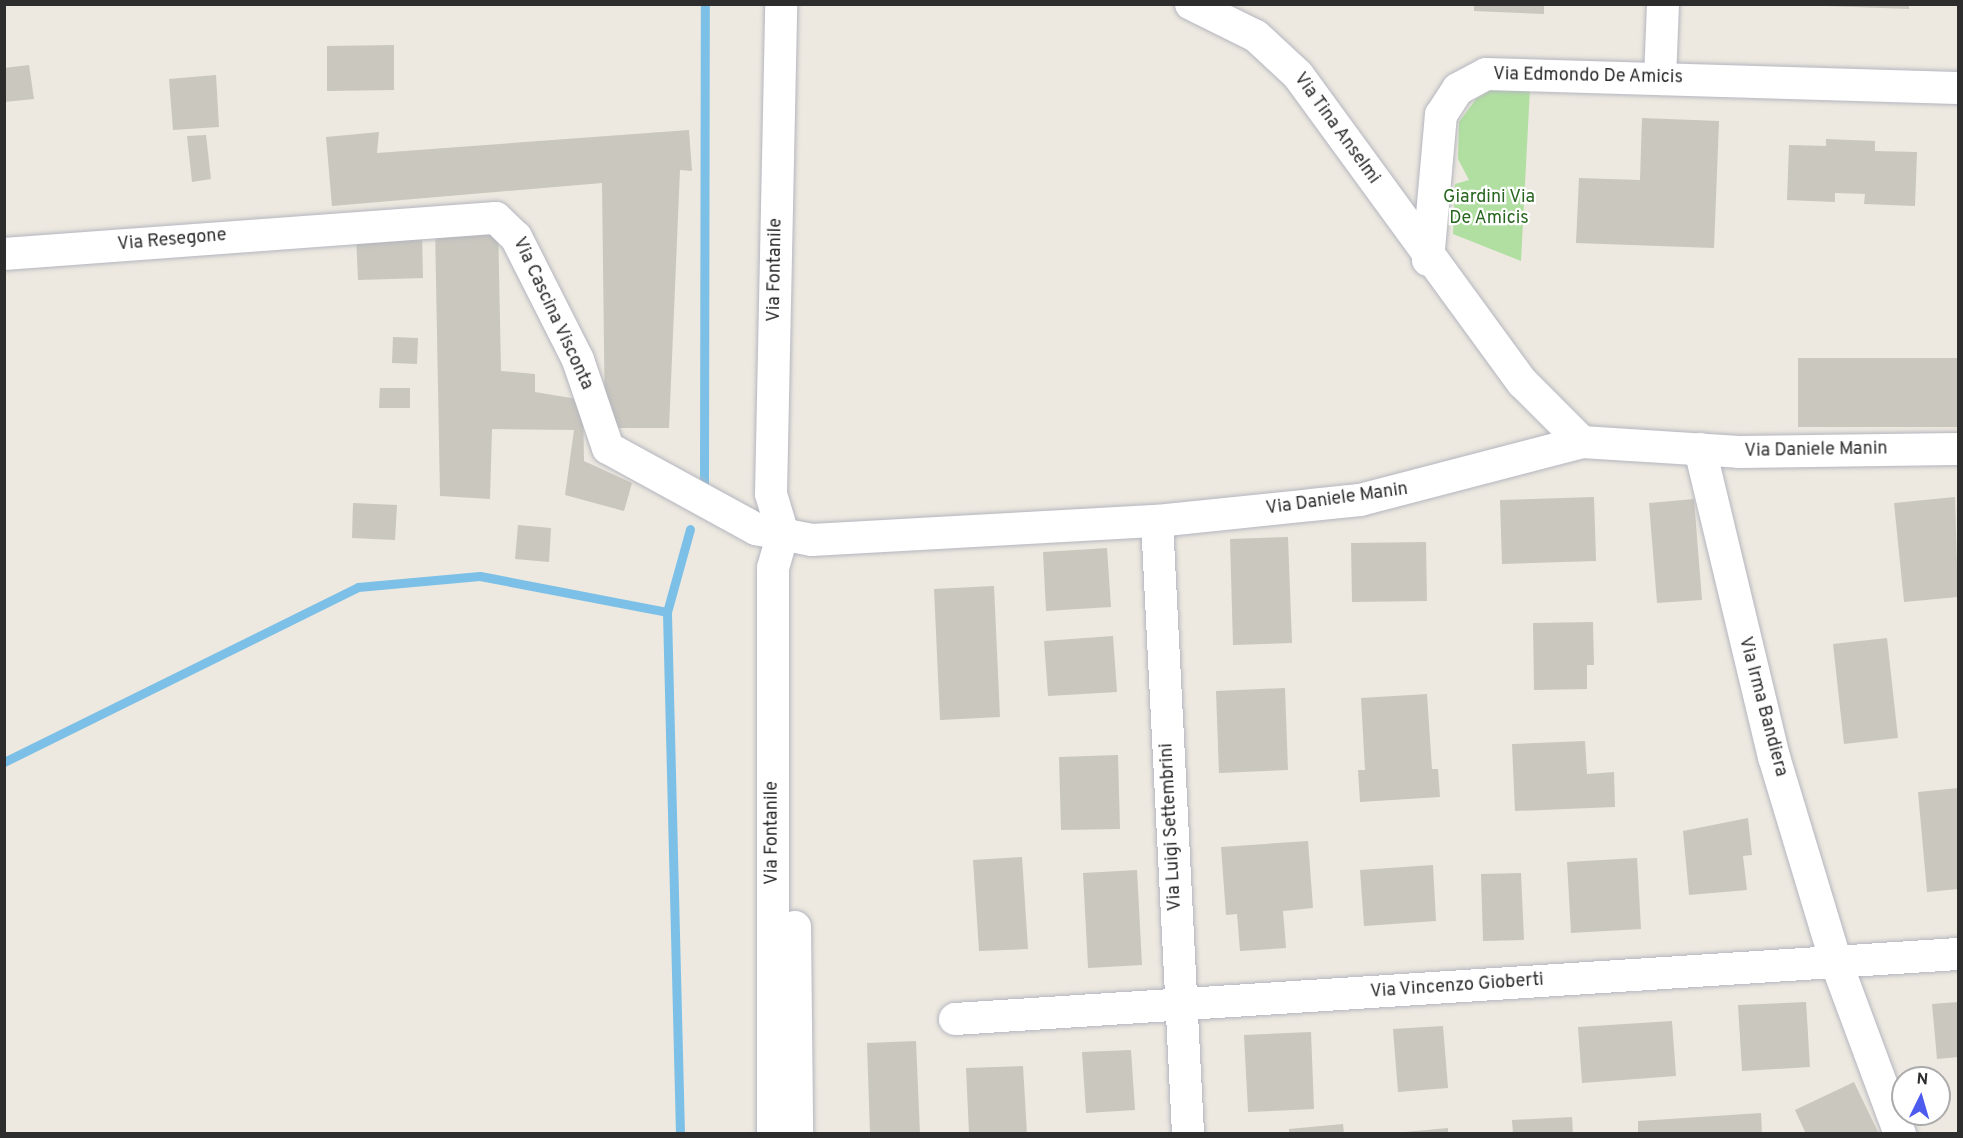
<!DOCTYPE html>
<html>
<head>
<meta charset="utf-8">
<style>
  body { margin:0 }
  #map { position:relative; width:1963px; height:1138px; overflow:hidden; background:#ede9e0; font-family:Overpass,sans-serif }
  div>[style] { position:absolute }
  .green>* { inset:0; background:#b0dfa1 }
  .stream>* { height:9px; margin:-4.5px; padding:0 4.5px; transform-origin:4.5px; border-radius:4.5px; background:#7cc0e7 }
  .building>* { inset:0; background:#c9c7be }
  .roads { filter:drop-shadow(0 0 2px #b4b5bf) drop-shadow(0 0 2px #b4b5bf) }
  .minor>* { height:32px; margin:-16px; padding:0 16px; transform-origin:16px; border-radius:16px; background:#fff }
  span { translate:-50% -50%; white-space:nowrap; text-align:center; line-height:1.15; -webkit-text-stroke:4.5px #fff; paint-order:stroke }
  .street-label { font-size:18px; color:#2d2d2d }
  .park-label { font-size:18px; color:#286620 }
  .frame { position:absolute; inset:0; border:6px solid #2d2d2d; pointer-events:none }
  .north { position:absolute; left:1891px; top:1066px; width:60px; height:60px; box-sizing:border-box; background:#fff; border:2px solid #ababab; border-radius:50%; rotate:5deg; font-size:16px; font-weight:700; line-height:24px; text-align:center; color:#2d2d2d }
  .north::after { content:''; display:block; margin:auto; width:21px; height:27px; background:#4d5cee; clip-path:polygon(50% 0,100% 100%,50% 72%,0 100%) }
</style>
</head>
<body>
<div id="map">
  <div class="green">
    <div style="clip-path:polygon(1496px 87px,1530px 88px,1521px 261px,1453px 234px,1455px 184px,1469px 180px,1458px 159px,1459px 122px,1476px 99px)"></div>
  </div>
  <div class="stream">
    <div style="left:704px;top:484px;width:480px;rotate:-89.9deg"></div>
    <div style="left:4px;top:762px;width:395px;rotate:-26.3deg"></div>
    <div style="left:358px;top:587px;width:122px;rotate:-5.2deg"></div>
    <div style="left:480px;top:576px;width:190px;rotate:10.9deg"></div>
    <div style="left:680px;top:1134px;width:522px;rotate:-91.43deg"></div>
    <div style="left:667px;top:612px;width:86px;rotate:-74.5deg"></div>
  </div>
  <div class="building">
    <div style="clip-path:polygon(1474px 4px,1544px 4px,1544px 14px,1474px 11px)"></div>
    <div style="clip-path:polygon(1826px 4px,1909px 4px,1909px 9px,1826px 6px)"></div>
    <div style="clip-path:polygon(394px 45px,394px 90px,327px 91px,327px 46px)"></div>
    <div style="clip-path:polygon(29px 65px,34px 99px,4px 102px,4px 68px)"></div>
    <div style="clip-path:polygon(216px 75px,219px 127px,173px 130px,169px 79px)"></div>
    <div style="clip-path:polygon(1642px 118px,1719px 121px,1714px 248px,1576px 243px,1579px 178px,1640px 180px)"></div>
    <div style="clip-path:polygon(689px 130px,692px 171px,680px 170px,669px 428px,605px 428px,602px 183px,332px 206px,326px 137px,379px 132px,377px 153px)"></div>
    <div style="clip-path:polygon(206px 135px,211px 179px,192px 182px,187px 136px)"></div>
    <div style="clip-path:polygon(1826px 139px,1875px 141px,1875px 151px,1917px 152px,1915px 206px,1864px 204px,1865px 194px,1835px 193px,1835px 202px,1787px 200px,1789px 145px,1826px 146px)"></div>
    <div style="clip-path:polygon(498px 222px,501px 371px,535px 374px,535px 392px,583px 400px,584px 461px,632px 483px,624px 511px,565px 495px,574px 430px,492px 429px,490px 499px,440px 496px,435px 227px)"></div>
    <div style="clip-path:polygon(422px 233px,423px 278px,358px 280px,356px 235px)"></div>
    <div style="clip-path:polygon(393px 337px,418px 338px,417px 364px,392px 363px)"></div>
    <div style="clip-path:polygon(1798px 358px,1958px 358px,1958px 427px,1798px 427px)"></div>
    <div style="clip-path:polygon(380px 388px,410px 388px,410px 408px,379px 408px)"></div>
    <div style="clip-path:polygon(1594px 497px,1596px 561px,1502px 564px,1500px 500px)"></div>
    <div style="clip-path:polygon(1955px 497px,1958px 597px,1904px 602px,1894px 503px)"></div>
    <div style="clip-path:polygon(1694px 499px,1702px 600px,1657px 603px,1649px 503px)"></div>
    <div style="clip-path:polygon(353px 503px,397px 505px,395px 540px,352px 538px)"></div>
    <div style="clip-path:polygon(518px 525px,551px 528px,549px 562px,515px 559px)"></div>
    <div style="clip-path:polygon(1288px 537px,1292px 643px,1233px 645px,1230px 539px)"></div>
    <div style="clip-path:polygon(1426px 542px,1427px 601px,1352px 602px,1351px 543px)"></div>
    <div style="clip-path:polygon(1107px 548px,1111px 607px,1046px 611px,1043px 552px)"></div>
    <div style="clip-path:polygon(994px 586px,1000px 717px,940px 720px,934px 589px)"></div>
    <div style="clip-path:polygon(1593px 622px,1594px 665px,1587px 665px,1587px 689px,1534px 690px,1533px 623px)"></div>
    <div style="clip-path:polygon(1113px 636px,1117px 692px,1048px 696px,1044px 641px)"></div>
    <div style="clip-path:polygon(1887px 638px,1898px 738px,1844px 744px,1833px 644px)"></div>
    <div style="clip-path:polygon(1285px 688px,1288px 770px,1219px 773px,1216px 691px)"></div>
    <div style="clip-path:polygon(1427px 694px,1432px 769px,1438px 769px,1440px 797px,1360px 802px,1358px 770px,1365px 770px,1361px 698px)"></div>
    <div style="clip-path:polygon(1585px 741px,1587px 774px,1614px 772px,1615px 807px,1515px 811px,1512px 744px)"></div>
    <div style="clip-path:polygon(1118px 755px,1120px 829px,1061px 830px,1059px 757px)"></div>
    <div style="clip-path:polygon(1958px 788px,1958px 889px,1927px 892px,1918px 792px)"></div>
    <div style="clip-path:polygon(1748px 818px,1752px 855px,1743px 856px,1747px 890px,1689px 895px,1683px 831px)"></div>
    <div style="clip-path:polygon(1308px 841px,1313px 908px,1283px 911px,1286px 948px,1240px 951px,1237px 914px,1226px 915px,1221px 847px)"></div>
    <div style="clip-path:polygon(1022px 857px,1028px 949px,979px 951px,973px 860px)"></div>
    <div style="clip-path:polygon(1637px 858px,1641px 929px,1571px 933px,1567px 862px)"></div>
    <div style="clip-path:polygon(1433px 865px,1436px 921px,1364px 926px,1360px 870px)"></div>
    <div style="clip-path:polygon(1137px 870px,1142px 965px,1088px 968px,1083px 873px)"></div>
    <div style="clip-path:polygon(1521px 873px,1524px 940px,1483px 941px,1481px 874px)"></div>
    <div style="clip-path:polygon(1806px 1002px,1810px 1067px,1742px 1071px,1738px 1005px)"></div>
    <div style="clip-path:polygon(1958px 1002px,1958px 1057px,1937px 1059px,1932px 1004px)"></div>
    <div style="clip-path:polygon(1672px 1021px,1676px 1076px,1582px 1083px,1578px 1027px)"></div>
    <div style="clip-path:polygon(1443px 1026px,1448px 1088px,1398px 1092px,1393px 1029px)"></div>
    <div style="clip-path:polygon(1311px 1032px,1314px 1109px,1248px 1112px,1244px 1035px)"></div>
    <div style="clip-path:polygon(916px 1041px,920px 1134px,870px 1134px,867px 1043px)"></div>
    <div style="clip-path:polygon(1131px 1050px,1135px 1110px,1086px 1113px,1082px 1052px)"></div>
    <div style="clip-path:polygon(1023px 1066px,1027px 1134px,969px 1134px,966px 1068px)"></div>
    <div style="clip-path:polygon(1854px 1082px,1879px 1134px,1806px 1134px,1795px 1110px)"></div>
    <div style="clip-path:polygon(1761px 1113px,1762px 1134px,1638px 1134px,1638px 1121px)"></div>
    <div style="clip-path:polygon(1572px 1117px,1573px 1134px,1513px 1134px,1512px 1120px)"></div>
    <div style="clip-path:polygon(1343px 1124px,1344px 1134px,1289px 1134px,1289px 1129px)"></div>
    <div style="clip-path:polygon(1448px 1128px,1448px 1134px,1405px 1134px,1405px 1132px)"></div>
  </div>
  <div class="roads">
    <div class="minor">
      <div style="left:1191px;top:4px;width:72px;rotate:26.2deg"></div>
      <div style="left:1256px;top:36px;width:57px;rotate:42.9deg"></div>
      <div style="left:1298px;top:75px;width:381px;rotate:53.9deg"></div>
      <div style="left:1523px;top:383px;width:83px;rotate:45deg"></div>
      <div style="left:1660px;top:79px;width:75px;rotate:-87.7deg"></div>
      <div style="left:4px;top:254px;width:493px;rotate:-4.2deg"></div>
      <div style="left:496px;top:218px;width:28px;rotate:44deg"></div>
      <div style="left:516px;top:237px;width:138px;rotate:63.2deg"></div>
      <div style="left:578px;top:360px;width:93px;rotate:71.2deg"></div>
      <div style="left:608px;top:448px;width:169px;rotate:28.7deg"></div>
      <div style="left:756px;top:529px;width:57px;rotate:11.1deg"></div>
      <div style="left:812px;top:540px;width:346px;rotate:-3.2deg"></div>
      <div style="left:1157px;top:521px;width:204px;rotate:-5.9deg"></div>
      <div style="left:1360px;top:500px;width:229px;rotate:-14.6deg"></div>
      <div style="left:1582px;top:442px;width:157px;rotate:3.6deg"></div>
      <div style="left:1739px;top:452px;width:219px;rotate:-0.8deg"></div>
      <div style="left:1428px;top:260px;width:146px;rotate:-84.9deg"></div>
      <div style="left:1441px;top:115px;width:31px;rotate:-57deg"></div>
      <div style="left:1458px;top:89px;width:32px;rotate:-28deg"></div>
      <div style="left:1486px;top:74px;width:472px;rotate:1.7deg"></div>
      <div style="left:1700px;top:449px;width:317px;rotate:76.5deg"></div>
      <div style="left:1774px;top:757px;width:214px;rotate:73.2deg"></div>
      <div style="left:1836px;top:962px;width:184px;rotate:69.6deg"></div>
      <div style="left:1157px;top:521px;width:614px;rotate:87.1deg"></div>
      <div style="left:795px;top:927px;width:207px;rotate:89.4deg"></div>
      <div style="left:955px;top:1019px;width:1005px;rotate:-3.71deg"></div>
      <div style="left:773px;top:1134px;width:566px;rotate:-90deg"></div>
      <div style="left:773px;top:568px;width:35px;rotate:-74deg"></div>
      <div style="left:783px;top:534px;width:42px;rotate:-106.7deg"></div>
      <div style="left:771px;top:494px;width:490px;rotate:-88.8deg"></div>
    </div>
  </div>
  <div class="street-label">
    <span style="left:1588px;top:77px;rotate:1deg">Via Edmondo De Amicis</span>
    <span style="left:1336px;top:129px;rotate:54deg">Via Tina Anselmi</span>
    <span style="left:172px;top:241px;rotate:-5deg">Via Resegone</span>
    <span style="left:776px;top:270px;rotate:-89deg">Via Fontanile</span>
    <span style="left:552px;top:314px;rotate:65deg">Via Cascina Visconta</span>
    <span style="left:1816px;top:451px;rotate:-1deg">Via Daniele Manin</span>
    <span style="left:1337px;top:500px;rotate:-8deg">Via Daniele Manin</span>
    <span style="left:1762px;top:707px;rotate:75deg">Via Irma Bandiera</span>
    <span style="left:1172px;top:827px;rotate:-93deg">Via Luigi Settembrini</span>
    <span style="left:773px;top:833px;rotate:-90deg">Via Fontanile</span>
    <span style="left:1457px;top:987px;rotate:-4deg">Via Vincenzo Gioberti</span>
  </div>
  <div class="park-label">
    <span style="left:1489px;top:209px">Giardini Via<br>De Amicis</span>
  </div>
  <div class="frame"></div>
  <div class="north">N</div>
</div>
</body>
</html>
